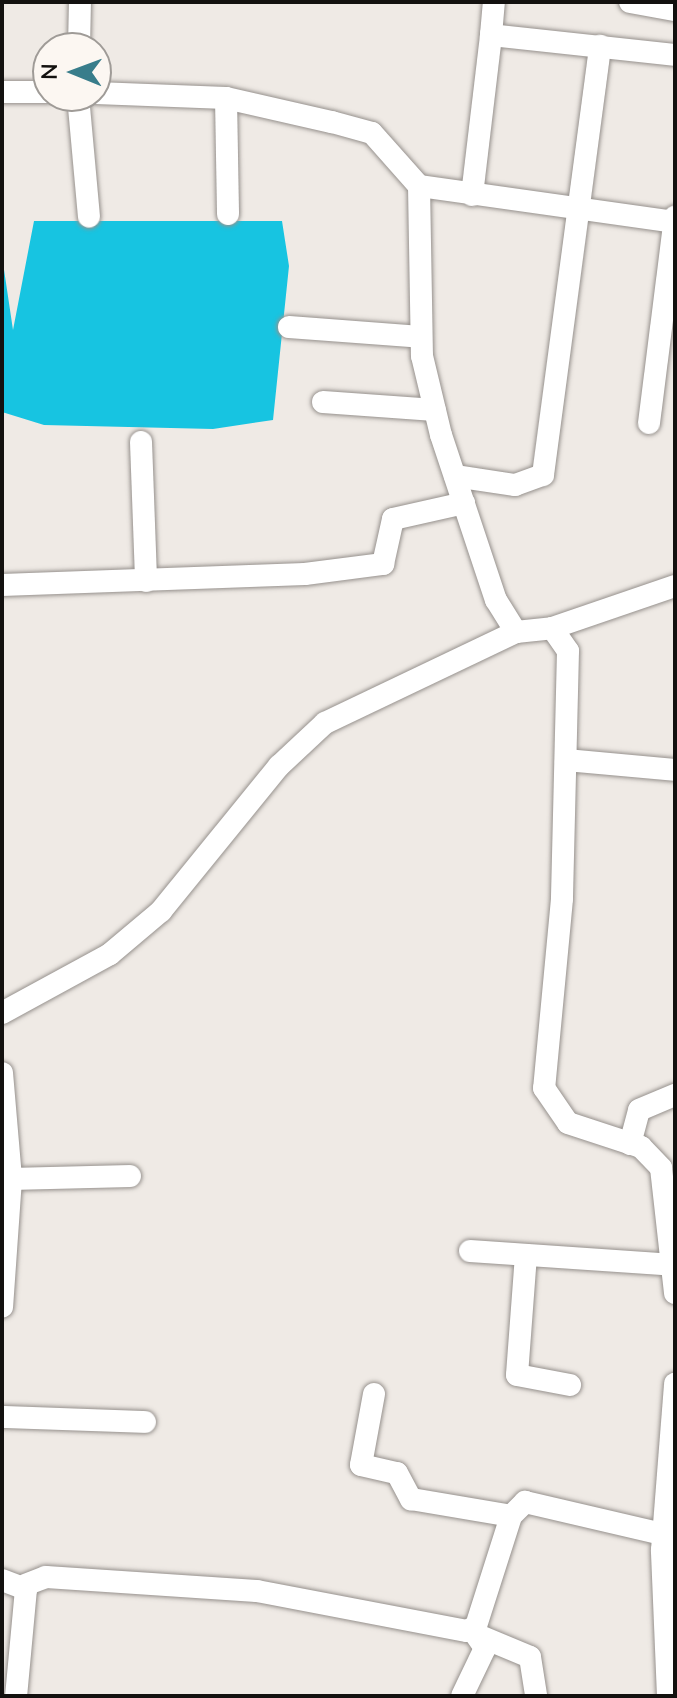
<!DOCTYPE html>
<html>
<head>
<meta charset="utf-8">
<style>
  body { margin:0 }
  #map { position:relative; width:677px; height:1698px; overflow:hidden; background:#efeae5; font-family:"Nunito Sans",sans-serif }
  div>[style] { position:absolute }
  .water>* { inset:0; background:#17c4e1 }
  .roads { filter:drop-shadow(0 0 2px #96918d) drop-shadow(0 0 2px #96918d) }
  .street>* { height:22px; margin:-11px; padding:0 11px; transform-origin:11px; border-radius:11px; background:#fff }
  span { translate:-50% -50%; white-space:nowrap; text-align:center; line-height:1.15; -webkit-text-stroke:8px #fcf7f2; paint-order:stroke }
  .frame { position:absolute; inset:0; border:4px solid #13110f; pointer-events:none }
  .north { position:absolute; left:32px; top:32px; width:80px; height:80px; box-sizing:border-box; background:#fcf7f2; border:2px solid #9f9b97; border-radius:50%; rotate:271deg; font-size:22px; font-weight:700; line-height:32px; text-align:center; color:#13110f }
  .north::after { content:''; display:block; margin:auto; width:28px; height:36px; background:#387d8b; clip-path:polygon(50% 0,100% 100%,50% 72%,0 100%) }
</style>
</head>
<body>
<div id="map">
  <div class="water">
    <div style="clip-path:polygon(34px 221px,282px 221px,289px 266px,273px 420px,213px 429px,44px 425px,2px 412px,2px 256px,13px 330px)"></div>
  </div>
  <div class="roads">
    <div class="street">
      <div style="left:630px;top:2px;width:46px;rotate:10.1deg"></div>
      <div style="left:491px;top:35px;width:33px;rotate:-85deg"></div>
      <div style="left:79px;top:48px;width:46px;rotate:-88.8deg"></div>
      <div style="left:2px;top:92px;width:46px"></div>
      <div style="left:96px;top:93px;width:130px;rotate:2.2deg"></div>
      <div style="left:226px;top:98px;width:109px;rotate:12.8deg"></div>
      <div style="left:332px;top:122px;width:41px;rotate:15.4deg"></div>
      <div style="left:372px;top:133px;width:71px;rotate:48.4deg"></div>
      <div style="left:419px;top:186px;width:170px;rotate:89deg"></div>
      <div style="left:422px;top:356px;width:81px;rotate:76.5deg"></div>
      <div style="left:441px;top:435px;width:174px;rotate:71.6deg"></div>
      <div style="left:496px;top:600px;width:38px;rotate:58deg"></div>
      <div style="left:516px;top:632px;width:36px;rotate:-6deg"></div>
      <div style="left:552px;top:628px;width:28px;rotate:55deg"></div>
      <div style="left:568px;top:651px;width:248px;rotate:91.4deg"></div>
      <div style="left:562px;top:899px;width:190px;rotate:95.4deg"></div>
      <div style="left:544px;top:1088px;width:42px;rotate:55.6deg"></div>
      <div style="left:568px;top:1123px;width:77px;rotate:18.2deg"></div>
      <div style="left:641px;top:1147px;width:29px;rotate:46deg"></div>
      <div style="left:661px;top:1168px;width:126px;rotate:83.6deg"></div>
      <div style="left:78px;top:96px;width:121px;rotate:84.8deg"></div>
      <div style="left:226px;top:98px;width:116px;rotate:89deg"></div>
      <div style="left:419px;top:186px;width:259px;rotate:8deg"></div>
      <div style="left:472px;top:195px;width:161px;rotate:-83.2deg"></div>
      <div style="left:491px;top:35px;width:185px;rotate:6.2deg"></div>
      <div style="left:289px;top:327px;width:132px;rotate:4.3deg"></div>
      <div style="left:323px;top:402px;width:112px;rotate:4.1deg"></div>
      <div style="left:649px;top:423px;width:208px;rotate:-82.8deg"></div>
      <div style="left:141px;top:442px;width:139px;rotate:87.9deg"></div>
      <div style="left:455px;top:476px;width:61px;rotate:8.5deg"></div>
      <div style="left:515px;top:485px;width:30px;rotate:-20deg"></div>
      <div style="left:543px;top:475px;width:433px;rotate:-82.4deg"></div>
      <div style="left:2px;top:585px;width:303px;rotate:-2.1deg"></div>
      <div style="left:305px;top:574px;width:79px;rotate:-7.3deg"></div>
      <div style="left:383px;top:564px;width:46px;rotate:-77.5deg"></div>
      <div style="left:393px;top:519px;width:73px;rotate:-12.7deg"></div>
      <div style="left:552px;top:628px;width:130px;rotate:-18.9deg"></div>
      <div style="left:566px;top:760px;width:109px;rotate:5.2deg"></div>
      <div style="left:2px;top:1013px;width:123px;rotate:-28.6deg"></div>
      <div style="left:110px;top:954px;width:67px;rotate:-40.1deg"></div>
      <div style="left:161px;top:911px;width:187px;rotate:-50.9deg"></div>
      <div style="left:279px;top:766px;width:63px;rotate:-43.1deg"></div>
      <div style="left:325px;top:723px;width:212px;rotate:-25.5deg"></div>
      <div style="left:2px;top:1073px;width:106px;rotate:85.1deg"></div>
      <div style="left:11px;top:1179px;width:128px;rotate:94deg"></div>
      <div style="left:630px;top:1144px;width:35px;rotate:-75deg"></div>
      <div style="left:639px;top:1110px;width:39px;rotate:-23deg"></div>
      <div style="left:11px;top:1179px;width:119px;rotate:-1.4deg"></div>
      <div style="left:470px;top:1251px;width:204px;rotate:3.9deg"></div>
      <div style="left:526px;top:1255px;width:120px;rotate:94.3deg"></div>
      <div style="left:517px;top:1375px;width:54px;rotate:10.7deg"></div>
      <div style="left:374px;top:1394px;width:72px;rotate:100.4deg"></div>
      <div style="left:361px;top:1465px;width:37px;rotate:13deg"></div>
      <div style="left:397px;top:1473px;width:30px;rotate:62deg"></div>
      <div style="left:411px;top:1499px;width:101px;rotate:9.6deg"></div>
      <div style="left:2px;top:1417px;width:143px;rotate:2deg"></div>
      <div style="left:2px;top:1580px;width:26px;rotate:21deg"></div>
      <div style="left:26px;top:1589px;width:107px;rotate:95.3deg"></div>
      <div style="left:25px;top:1585px;width:22px;rotate:-21deg"></div>
      <div style="left:46px;top:1577px;width:211px;rotate:3.8deg"></div>
      <div style="left:257px;top:1591px;width:214px;rotate:10.8deg"></div>
      <div style="left:467px;top:1631px;width:10px;rotate:-29deg"></div>
      <div style="left:476px;top:1626px;width:115px;rotate:-72.3deg"></div>
      <div style="left:511px;top:1516px;width:20px;rotate:-45deg"></div>
      <div style="left:525px;top:1502px;width:142px;rotate:13.1deg"></div>
      <div style="left:482px;top:1637px;width:52px;rotate:22.6deg"></div>
      <div style="left:530px;top:1657px;width:39px;rotate:81deg"></div>
      <div style="left:462px;top:1696px;width:53px;rotate:-64.4deg"></div>
      <div style="left:485px;top:1648px;width:19px;rotate:-125deg"></div>
      <div style="left:668px;top:1696px;width:146px;rotate:-92.4deg"></div>
      <div style="left:662px;top:1550px;width:167px;rotate:-85.5deg"></div>
    </div>
  </div>
  <div class="frame"></div>
  <div class="north">N</div>
</div>
</body>
</html>
